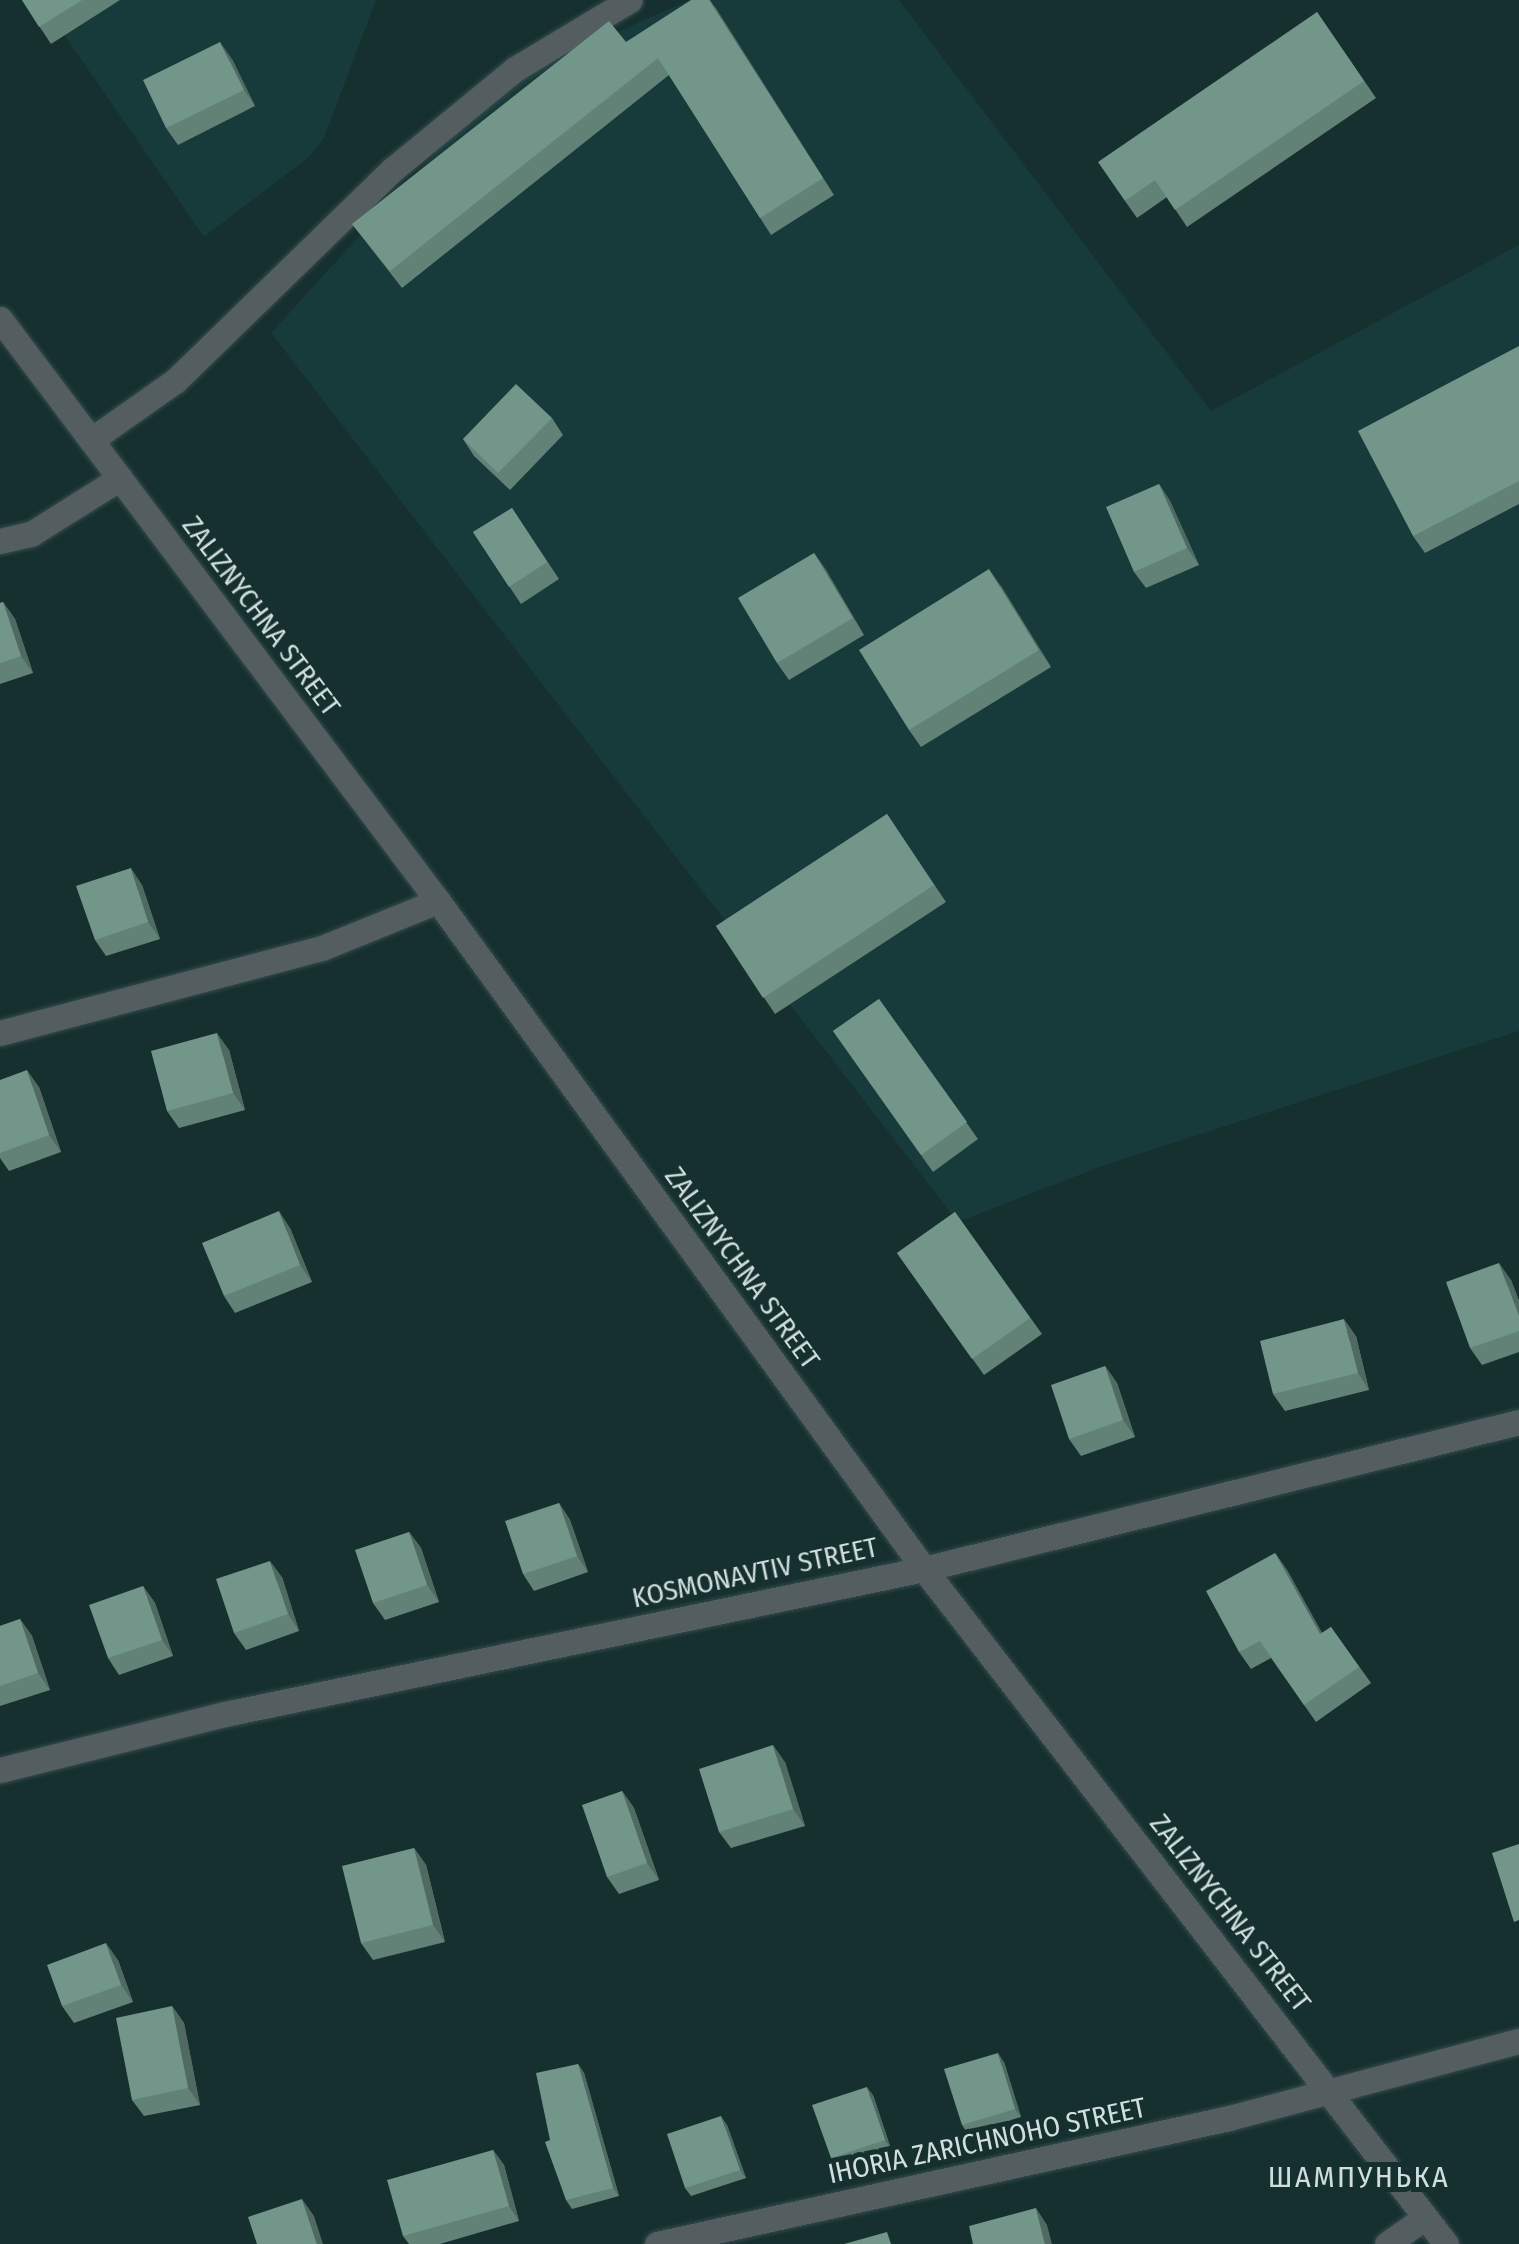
<!DOCTYPE html>
<html>
<head>
<meta charset="utf-8">
<style>
  body { margin:0 }
  #map { position:relative; width:1519px; height:2244px; overflow:hidden; background:#162f2f; font-family:"Fira Sans Condensed",sans-serif }
  div>[style] { position:absolute }
  .built>* { inset:0; background:#173a3a }
  .roads { filter:drop-shadow(0 0 2px #344b4b) drop-shadow(0 0 2px #344b4b) }
  .minor>* { height:25px; margin:-12.5px; padding:0 12.5px; transform-origin:12.5px; border-radius:12.5px; background:#545e61 }
  .tertiary>* { height:25px; margin:-12.5px; padding:0 12.5px; transform-origin:12.5px; border-radius:12.5px; background:#545e61 }
  .wall>* { inset:0; background:#628277 }
  .shaded-wall>* { inset:0; background:#506a61 }
  .building>* { inset:0; background:#72978a }
  span { translate:-50% -50%; white-space:nowrap; text-align:center; line-height:1.15; -webkit-text-stroke:10px #162f2f; paint-order:stroke }
  .street-label { font-size:28px; color:#d0dede }
  .neighbourhood-label { font-size:30px; color:#d0dede; letter-spacing:2.5px }
</style>
</head>
<body>
<div id="map">
  <div class="built">
    <div style="clip-path:polygon(40px 0,376px 0,324px 138px,309px 157px,204px 237px)"></div>
    <div style="clip-path:polygon(689px 0,899px 0,1211px 411px,1519px 245px,1519px 1031px,1105px 1165px,958px 1222px,271px 333px,464px 121px,516px 78px)"></div>
  </div>
  <div class="roads">
    <div class="minor">
      <div style="left:91px;top:440px;width:103px;rotate:-35.1deg"></div>
      <div style="left:175px;top:381px;width:303px;rotate:-44.2deg"></div>
      <div style="left:392px;top:170px;width:159px;rotate:-39.4deg"></div>
      <div style="left:515px;top:69px;width:134px;rotate:-31deg"></div>
      <div style="left:0;top:1033px;width:333px;rotate:-14.8deg"></div>
      <div style="left:322px;top:948px;width:125px;rotate:-22.1deg"></div>
      <div style="left:0;top:1770px;width:232px;rotate:-14deg"></div>
      <div style="left:225px;top:1714px;width:714px;rotate:-11.72deg"></div>
      <div style="left:924px;top:1569px;width:613px;rotate:-13.88deg"></div>
      <div style="left:657px;top:2244px;width:586px;rotate:-12.42deg"></div>
      <div style="left:1229px;top:2118px;width:300px;rotate:-14.9deg"></div>
      <div style="left:1387px;top:2244px;width:45px;rotate:-35.1deg"></div>
    </div>
    <div class="tertiary">
      <div style="left:0;top:319px;width:728px;rotate:53.04deg"></div>
      <div style="left:438px;top:901px;width:826px;rotate:53.96deg"></div>
      <div style="left:924px;top:1569px;width:853px;rotate:52.28deg"></div>
      <div style="left:0;top:541px;width:32px;rotate:-13deg"></div>
      <div style="left:31px;top:534px;width:105px;rotate:-32.2deg"></div>
    </div>
  </div>
  <div class="wall">
    <div style="clip-path:polygon(22px 0,120px 0,51px 44px)"></div>
    <div style="clip-path:polygon(710px 0,834px 195px,771px 235px,669px 75px,402px 288px,352px 224px,626px 42px)"></div>
    <div style="clip-path:polygon(1317px 12px,1376px 98px,1187px 227px,1167px 197px,1137px 218px,1125px 201px)"></div>
    <div style="clip-path:polygon(232px 59px,255px 106px,178px 145px,166px 128px)"></div>
    <div style="clip-path:polygon(1519px 346px,1519px 504px,1425px 553px,1413px 536px)"></div>
    <div style="clip-path:polygon(552px 418px,563px 435px,510px 490px,474px 456px,463px 439px)"></div>
    <div style="clip-path:polygon(1159px 484px,1170px 501px,1199px 565px,1146px 588px,1134px 572px)"></div>
    <div style="clip-path:polygon(512px 508px,559px 579px,521px 604px,473px 532px)"></div>
    <div style="clip-path:polygon(814px 553px,826px 570px,864px 635px,789px 680px,777px 663px)"></div>
    <div style="clip-path:polygon(1001px 586px,1051px 667px,921px 747px,909px 730px)"></div>
    <div style="clip-path:polygon(3px 602px,15px 619px,33px 673px,0 684px,0 603px)"></div>
    <div style="clip-path:polygon(887px 814px,946px 902px,775px 1014px,716px 926px)"></div>
    <div style="clip-path:polygon(142px 885px,160px 939px,106px 956px,95px 940px)"></div>
    <div style="clip-path:polygon(879px 999px,978px 1139px,933px 1172px,833px 1031px)"></div>
    <div style="clip-path:polygon(229px 1050px,245px 1110px,179px 1128px,167px 1111px)"></div>
    <div style="clip-path:polygon(0 1080px,39px 1087px,61px 1152px,9px 1171px,0 1158px)"></div>
    <div style="clip-path:polygon(955px 1212px,1042px 1334px,984px 1375px,897px 1253px)"></div>
    <div style="clip-path:polygon(290px 1228px,312px 1282px,235px 1313px,224px 1296px)"></div>
    <div style="clip-path:polygon(1511px 1280px,1519px 1301px,1519px 1352px,1482px 1365px,1470px 1348px)"></div>
    <div style="clip-path:polygon(1356px 1336px,1369px 1390px,1285px 1411px,1273px 1394px)"></div>
    <div style="clip-path:polygon(1105px 1366px,1117px 1383px,1135px 1437px,1081px 1456px,1069px 1439px)"></div>
    <div style="clip-path:polygon(559px 1503px,570px 1520px,588px 1572px,534px 1591px,523px 1574px)"></div>
    <div style="clip-path:polygon(409px 1532px,421px 1548px,439px 1602px,385px 1620px,373px 1603px)"></div>
    <div style="clip-path:polygon(1275px 1553px,1287px 1570px,1322px 1633px,1331px 1627px,1371px 1683px,1316px 1722px,1271px 1658px,1251px 1669px,1239px 1652px)"></div>
    <div style="clip-path:polygon(282px 1577px,299px 1631px,246px 1650px,234px 1633px)"></div>
    <div style="clip-path:polygon(143px 1586px,155px 1603px,173px 1656px,119px 1675px,108px 1658px)"></div>
    <div style="clip-path:polygon(20px 1619px,32px 1636px,50px 1690px,0 1706px,0 1626px)"></div>
    <div style="clip-path:polygon(785px 1762px,805px 1826px,731px 1848px,719px 1832px)"></div>
    <div style="clip-path:polygon(622px 1791px,634px 1808px,659px 1880px,619px 1894px,607px 1877px)"></div>
    <div style="clip-path:polygon(414px 1848px,426px 1865px,445px 1942px,373px 1960px,361px 1943px)"></div>
    <div style="clip-path:polygon(118px 1960px,133px 2002px,74px 2023px,62px 2006px)"></div>
    <div style="clip-path:polygon(172px 2006px,184px 2023px,200px 2105px,144px 2116px,132px 2100px)"></div>
    <div style="clip-path:polygon(1004px 2062px,1021px 2117px,968px 2134px,962px 2125px)"></div>
    <div style="clip-path:polygon(578px 2064px,584px 2073px,619px 2196px,572px 2209px,566px 2200px,550px 2140px)"></div>
    <div style="clip-path:polygon(873px 2095px,891px 2149px,837px 2167px,831px 2158px)"></div>
    <div style="clip-path:polygon(727px 2125px,746px 2178px,691px 2196px,685px 2188px)"></div>
    <div style="clip-path:polygon(493px 2150px,504px 2165px,519px 2221px,440px 2244px,409px 2244px,403px 2236px)"></div>
  </div>
  <div class="shaded-wall">
    <div style="clip-path:polygon(709px 0,716px 8px,834px 195px,823px 178px)"></div>
    <div style="clip-path:polygon(220px 42px,232px 59px,255px 106px,244px 90px)"></div>
    <div style="clip-path:polygon(1159px 484px,1170px 501px,1199px 565px,1187px 548px)"></div>
    <div style="clip-path:polygon(814px 553px,826px 570px,864px 635px,853px 618px)"></div>
    <div style="clip-path:polygon(989px 569px,1001px 586px,1051px 667px,1039px 650px)"></div>
    <div style="clip-path:polygon(3px 602px,15px 619px,33px 673px,21px 656px)"></div>
    <div style="clip-path:polygon(131px 868px,142px 885px,160px 939px,148px 922px)"></div>
    <div style="clip-path:polygon(217px 1033px,229px 1050px,245px 1110px,233px 1093px)"></div>
    <div style="clip-path:polygon(27px 1070px,39px 1087px,61px 1152px,49px 1135px)"></div>
    <div style="clip-path:polygon(279px 1211px,290px 1228px,312px 1282px,300px 1265px)"></div>
    <div style="clip-path:polygon(1499px 1263px,1511px 1280px,1519px 1301px,1519px 1316px)"></div>
    <div style="clip-path:polygon(1344px 1319px,1356px 1336px,1369px 1390px,1358px 1373px)"></div>
    <div style="clip-path:polygon(1105px 1366px,1117px 1383px,1135px 1437px,1123px 1420px)"></div>
    <div style="clip-path:polygon(559px 1503px,570px 1520px,588px 1572px,577px 1556px)"></div>
    <div style="clip-path:polygon(409px 1532px,421px 1548px,439px 1602px,427px 1585px)"></div>
    <div style="clip-path:polygon(1275px 1553px,1287px 1570px,1332px 1651px,1320px 1634px)"></div>
    <div style="clip-path:polygon(270px 1561px,282px 1577px,299px 1631px,288px 1614px)"></div>
    <div style="clip-path:polygon(143px 1586px,155px 1603px,173px 1656px,162px 1640px)"></div>
    <div style="clip-path:polygon(20px 1619px,32px 1636px,50px 1690px,38px 1673px)"></div>
    <div style="clip-path:polygon(773px 1745px,785px 1762px,805px 1826px,793px 1809px)"></div>
    <div style="clip-path:polygon(622px 1791px,634px 1808px,659px 1880px,647px 1863px)"></div>
    <div style="clip-path:polygon(414px 1848px,426px 1865px,445px 1942px,433px 1925px)"></div>
    <div style="clip-path:polygon(106px 1943px,118px 1960px,133px 2002px,121px 1985px)"></div>
    <div style="clip-path:polygon(172px 2006px,184px 2023px,200px 2105px,188px 2088px)"></div>
    <div style="clip-path:polygon(998px 2053px,1004px 2062px,1021px 2117px,1015px 2109px)"></div>
    <div style="clip-path:polygon(578px 2064px,584px 2073px,619px 2196px,613px 2188px)"></div>
    <div style="clip-path:polygon(867px 2087px,873px 2095px,891px 2149px,885px 2140px)"></div>
    <div style="clip-path:polygon(721px 2116px,727px 2125px,746px 2178px,740px 2170px)"></div>
    <div style="clip-path:polygon(493px 2150px,504px 2165px,519px 2221px,509px 2206px)"></div>
    <div style="clip-path:polygon(302px 2199px,314px 2216px,323px 2244px,317px 2244px)"></div>
    <div style="clip-path:polygon(1036px 2208px,1047px 2225px,1052px 2244px,1045px 2244px)"></div>
  </div>
  <div class="building">
    <div style="clip-path:polygon(22px 0,82px 0,39px 27px)"></div>
    <div style="clip-path:polygon(691px 0,709px 0,823px 178px,760px 218px,658px 58px,390px 271px,352px 224px,609px 21px,626px 42px)"></div>
    <div style="clip-path:polygon(1317px 12px,1364px 81px,1175px 210px,1155px 180px,1125px 201px,1098px 162px)"></div>
    <div style="clip-path:polygon(220px 42px,244px 90px,166px 128px,143px 80px)"></div>
    <div style="clip-path:polygon(1519px 346px,1519px 481px,1413px 536px,1358px 431px)"></div>
    <div style="clip-path:polygon(516px 384px,552px 418px,498px 473px,463px 439px)"></div>
    <div style="clip-path:polygon(1159px 484px,1187px 548px,1134px 572px,1106px 507px)"></div>
    <div style="clip-path:polygon(512px 508px,547px 562px,509px 587px,473px 532px)"></div>
    <div style="clip-path:polygon(814px 553px,853px 618px,777px 663px,738px 598px)"></div>
    <div style="clip-path:polygon(989px 569px,1039px 650px,909px 730px,859px 650px)"></div>
    <div style="clip-path:polygon(3px 602px,21px 656px,0 663px,0 603px)"></div>
    <div style="clip-path:polygon(887px 814px,934px 885px,763px 998px,716px 926px)"></div>
    <div style="clip-path:polygon(131px 868px,148px 922px,95px 940px,76px 886px)"></div>
    <div style="clip-path:polygon(879px 999px,967px 1122px,921px 1155px,833px 1031px)"></div>
    <div style="clip-path:polygon(217px 1033px,233px 1093px,167px 1111px,151px 1051px)"></div>
    <div style="clip-path:polygon(27px 1070px,49px 1135px,0 1153px,0 1080px)"></div>
    <div style="clip-path:polygon(279px 1211px,300px 1265px,224px 1296px,202px 1243px)"></div>
    <div style="clip-path:polygon(955px 1212px,1030px 1318px,972px 1359px,897px 1253px)"></div>
    <div style="clip-path:polygon(1499px 1263px,1519px 1316px,1519px 1331px,1470px 1348px,1446px 1282px)"></div>
    <div style="clip-path:polygon(1344px 1319px,1358px 1373px,1273px 1394px,1260px 1341px)"></div>
    <div style="clip-path:polygon(1105px 1366px,1123px 1420px,1069px 1439px,1051px 1385px)"></div>
    <div style="clip-path:polygon(559px 1503px,577px 1556px,523px 1574px,505px 1521px)"></div>
    <div style="clip-path:polygon(409px 1532px,427px 1585px,373px 1603px,355px 1550px)"></div>
    <div style="clip-path:polygon(1275px 1553px,1320px 1634px,1331px 1627px,1359px 1667px,1304px 1705px,1260px 1641px,1239px 1652px,1206px 1591px)"></div>
    <div style="clip-path:polygon(270px 1561px,288px 1614px,234px 1633px,216px 1579px)"></div>
    <div style="clip-path:polygon(143px 1586px,162px 1640px,108px 1658px,89px 1605px)"></div>
    <div style="clip-path:polygon(20px 1619px,38px 1673px,0 1686px,0 1626px)"></div>
    <div style="clip-path:polygon(773px 1745px,793px 1809px,719px 1832px,699px 1769px)"></div>
    <div style="clip-path:polygon(622px 1791px,647px 1863px,607px 1877px,582px 1805px)"></div>
    <div style="clip-path:polygon(1519px 1844px,1519px 1920px,1514px 1922px,1492px 1853px)"></div>
    <div style="clip-path:polygon(414px 1848px,433px 1925px,361px 1943px,342px 1866px)"></div>
    <div style="clip-path:polygon(106px 1943px,121px 1985px,62px 2006px,47px 1965px)"></div>
    <div style="clip-path:polygon(172px 2006px,188px 2088px,132px 2100px,116px 2018px)"></div>
    <div style="clip-path:polygon(998px 2053px,1015px 2109px,962px 2125px,944px 2069px)"></div>
    <div style="clip-path:polygon(578px 2064px,613px 2188px,566px 2200px,545px 2142px,550px 2140px,536px 2073px)"></div>
    <div style="clip-path:polygon(867px 2087px,885px 2140px,831px 2158px,812px 2105px)"></div>
    <div style="clip-path:polygon(721px 2116px,740px 2170px,685px 2188px,667px 2134px)"></div>
    <div style="clip-path:polygon(493px 2150px,509px 2206px,403px 2236px,387px 2180px)"></div>
    <div style="clip-path:polygon(302px 2199px,317px 2244px,257px 2244px,248px 2217px)"></div>
    <div style="clip-path:polygon(1036px 2208px,1045px 2244px,973px 2244px,969px 2226px)"></div>
    <div style="clip-path:polygon(887px 2232px,891px 2244px,844px 2244px)"></div>
  </div>
  <div class="street-label">
    <span style="left:261px;top:616px;rotate:53deg">ZALIZNYCHNA STREET</span>
    <span style="left:742px;top:1268px;rotate:54deg">ZALIZNYCHNA STREET</span>
    <span style="left:755px;top:1573px;rotate:-12deg">KOSMONAVTIV STREET</span>
    <span style="left:1230px;top:1913px;rotate:52deg">ZALIZNYCHNA STREET</span>
    <span style="left:987px;top:2141px;rotate:-12deg">IHORIA ZARICHNOHO STREET</span>
  </div>
  <div class="neighbourhood-label">
    <span style="left:1359px;top:2177px">ШАМПУНЬКА</span>
  </div>
</div>
</body>
</html>
